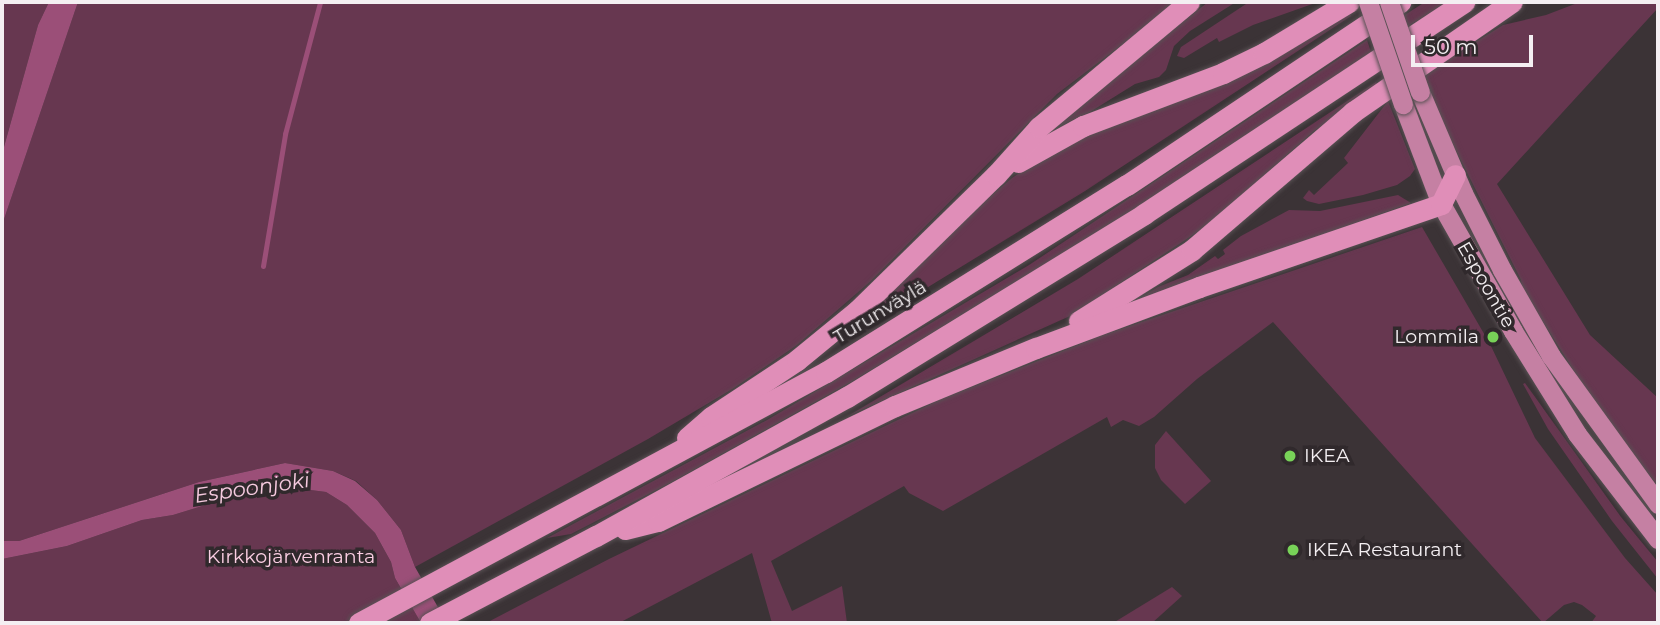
<!DOCTYPE html>
<html>
<head>
<meta charset="utf-8">
<style>
  body { margin:0 }
  #map { position:relative; width:1660px; height:625px; overflow:hidden; background:#3b3336; font-family:Montserrat,sans-serif }
  div>[style] { position:absolute }
  .green>* { inset:0; background:#673750 }
  .water>* { inset:0; background:#9b4f78 }
  .stream>* { height:5px; margin:-2.5px; padding:0 2.5px; transform-origin:2.5px; border-radius:2.5px; background:#9b4f78 }
  .roads { filter:drop-shadow(0 0 2px #595154) drop-shadow(0 0 2px #595154) }
  .primary>* { height:19px; margin:-9.5px; padding:0 9.5px; transform-origin:9.5px; border-radius:9.5px; background:#c580a3 }
  .motorway>* { height:21px; margin:-10.5px; padding:0 10.5px; transform-origin:10.5px; border-radius:10.5px; background:#e08eb8 }
  .bridges { filter:drop-shadow(0 0 2px #595154) drop-shadow(0 0 2px #595154) }
  .primary-bridge>* { height:19px; margin:-9.5px; padding:0 9.5px; transform-origin:9.5px; border-radius:9.5px; background:#c580a3 }
  .dots>* { width:19px; height:19px; translate:-50% -50%; box-sizing:border-box; border:4px solid #30292c; border-radius:50% }
  span { translate:-50% -50%; white-space:nowrap; text-align:center; line-height:1.15; -webkit-text-stroke:7px #30292c; paint-order:stroke }
  .street-label { font-size:19px; color:#f4eff2 }
  .poi-label { font-size:19px; color:#f4eff2 }
  .right { translate:-100% -50%; text-align:right }
  .left { translate:0 -50%; text-align:left }
  .park-label { font-size:19px; color:#fbcee3 }
  .water-label { font-size:21px; color:#f6cadf; font-style:italic }
  .frame { position:absolute; inset:0; border:4px solid #f4eff2; pointer-events:none }
  .scale { position:absolute; left:1411px; top:35px; width:122px; height:32px; box-sizing:border-box; border:4px solid #f4eff2; border-top:0; padding-left:9px; font-size:21px; line-height:24px; white-space:nowrap; color:#f4eff2; -webkit-text-stroke:5px #30292c; paint-order:stroke }
</style>
</head>
<body>
<div id="map">
  <div class="green">
    <div style="clip-path:polygon(2px 2px,49px 2px,38px 25px,2px 154px)"></div>
    <div style="clip-path:polygon(78px 2px,1178px 2px,1057px 94px,871px 281px,797px 345px,734px 388px,648px 439px,415px 567px,401px 530px,377px 500px,356px 481px,333px 471px,285px 463px,199px 482px,19px 541px,2px 541px,2px 225px)"></div>
    <div style="clip-path:polygon(1208px 2px,1236px 2px,1190px 31px,1174px 46px,1166px 70px,1159px 77px,1135px 84px,1090px 112px,1061px 125px,1060px 120px)"></div>
    <div style="clip-path:polygon(1249px 2px,1318px 2px,1253px 25px,1219px 42px,1217px 38px,1184px 58px,1177px 56px,1181px 47px)"></div>
    <div style="clip-path:polygon(1425px 2px,1447px 2px,1404px 29px,1400px 18px)"></div>
    <div style="clip-path:polygon(1580px 2px,1658px 2px,1658px 8px,1497px 184px,1590px 335px,1658px 398px,1658px 486px,1597px 408px,1522px 288px,1521px 280px,1419px 77px,1503px 25px,1546px 15px)"></div>
    <div style="clip-path:polygon(1350px 14px,1351px 16px,1085px 191px,840px 341px,979px 206px,1012px 178px,1050px 153px,1095px 131px,1254px 69px)"></div>
    <div style="clip-path:polygon(1367px 40px,1371px 52px,1116px 221px,851px 382px,670px 483px,571px 534px,547px 538px,767px 420px,1029px 265px)"></div>
    <div style="clip-path:polygon(1376px 82px,1377px 86px,1314px 131px,1205px 227px,1070px 316px,848px 416px,1078px 279px)"></div>
    <div style="clip-path:polygon(1388px 101px,1415px 169px,1410px 176px,1397px 185px,1363px 195px,1319px 204px,1307px 201px,1303px 198px,1309px 190px,1314px 195px,1348px 163px,1344px 158px)"></div>
    <div style="clip-path:polygon(1398px 195px,1411px 203px,1132px 303px,1158px 287px,1188px 275px,1215px 256px,1218px 259px,1225px 254px,1223px 250px,1241px 236px,1289px 210px,1320px 211px)"></div>
    <div style="clip-path:polygon(1422px 227px,1490px 344px,1535px 438px,1625px 558px,1658px 595px,1658px 623px,1591px 623px,1596px 616px,1582px 605px,1574px 602px,1564px 605px,1543px 623px,1273px 322px,1197px 379px,1154px 417px,1139px 426px,1123px 420px,1111px 427px,1107px 417px,943px 511px,909px 493px,904px 486px,771px 561px,792px 611px,842px 586px,847px 623px,772px 623px,752px 553px,619px 623px,486px 623px,609px 559px,939px 400px,1103px 335px)"></div>
    <div style="clip-path:polygon(1525px 383px,1621px 517px,1658px 562px,1658px 579px,1612px 521px,1548px 429px,1523px 384px)"></div>
    <div style="clip-path:polygon(1166px 431px,1211px 481px,1185px 504px,1161px 480px,1155px 468px,1155px 445px)"></div>
    <div style="clip-path:polygon(295px 488px,326px 492px,347px 505px,375px 533px,391px 562px,395px 578px,421px 623px,2px 623px,2px 559px,67px 546px,142px 520px,173px 515px,225px 499px)"></div>
    <div style="clip-path:polygon(1172px 587px,1182px 596px,1152px 623px,1113px 623px)"></div>
  </div>
  <div class="water">
    <div style="clip-path:polygon(49px 2px,78px 2px,2px 225px,2px 154px,38px 25px)"></div>
    <div style="clip-path:polygon(285px 463px,333px 471px,355px 481px,377px 500px,401px 530px,415px 567px,447px 623px,421px 623px,395px 578px,391px 562px,375px 533px,347px 505px,326px 492px,295px 488px,225px 499px,173px 515px,142px 520px,67px 546px,2px 559px,2px 541px,19px 541px,199px 482px)"></div>
  </div>
  <div class="stream">
    <div style="left:263px;top:266px;width:134px;rotate:-80.5deg"></div>
    <div style="left:285px;top:134px;width:137px;rotate:-75.1deg"></div>
  </div>
  <div class="roads">
    <div class="primary">
      <div style="left:1420px;top:92px;width:110px;rotate:66.9deg"></div>
      <div style="left:1463px;top:193px;width:86px;rotate:63.1deg"></div>
      <div style="left:1502px;top:270px;width:99px;rotate:60.3deg"></div>
      <div style="left:1551px;top:356px;width:183px;rotate:54.1deg"></div>
      <div style="left:1403px;top:104px;width:107px;rotate:69.2deg"></div>
      <div style="left:1441px;top:204px;width:146px;rotate:60.4deg"></div>
      <div style="left:1513px;top:331px;width:121px;rotate:58.1deg"></div>
      <div style="left:1577px;top:434px;width:133px;rotate:52.4deg"></div>
    </div>
    <div class="motorway">
      <div style="left:1018px;top:162px;width:74px;rotate:-29deg"></div>
      <div style="left:1083px;top:126px;width:150px;rotate:-20.7deg"></div>
      <div style="left:1223px;top:73px;width:46px;rotate:-26deg"></div>
      <div style="left:1264px;top:53px;width:99px;rotate:-31deg"></div>
      <div style="left:1079px;top:321px;width:133px;rotate:-32.1deg"></div>
      <div style="left:1192px;top:250px;width:212px;rotate:-40.6deg"></div>
      <div style="left:1353px;top:112px;width:193px;rotate:-34.7deg"></div>
      <div style="left:687px;top:438px;width:32px;rotate:-41deg"></div>
      <div style="left:711px;top:417px;width:103px;rotate:-33.5deg"></div>
      <div style="left:797px;top:360px;width:79px;rotate:-39.3deg"></div>
      <div style="left:858px;top:310px;width:193px;rotate:-44.4deg"></div>
      <div style="left:996px;top:175px;width:64px;rotate:-48.1deg"></div>
      <div style="left:1039px;top:127px;width:195px;rotate:-39.8deg"></div>
      <div style="left:625px;top:529px;width:34px;rotate:-14deg"></div>
      <div style="left:658px;top:521px;width:263px;rotate:-25.9deg"></div>
      <div style="left:895px;top:406px;width:152px;rotate:-22.4deg"></div>
      <div style="left:1036px;top:348px;width:174px;rotate:-20.5deg"></div>
      <div style="left:1199px;top:287px;width:256px;rotate:-18.9deg"></div>
      <div style="left:1441px;top:204px;width:32px;rotate:-64deg"></div>
      <div style="left:359px;top:623px;width:530px;rotate:-28.26deg"></div>
      <div style="left:826px;top:372px;width:354px;rotate:-31.9deg"></div>
      <div style="left:1127px;top:185px;width:329px;rotate:-33.8deg"></div>
      <div style="left:430px;top:623px;width:187px;rotate:-27.7deg"></div>
      <div style="left:596px;top:536px;width:287px;rotate:-29deg"></div>
      <div style="left:847px;top:397px;width:349px;rotate:-31.6deg"></div>
      <div style="left:1144px;top:214px;width:384px;rotate:-33.5deg"></div>
    </div>
  </div>
  <div class="bridges">
    <div class="primary-bridge">
      <div style="left:1368px;top:2px;width:108px;rotate:71.1deg"></div>
      <div style="left:1389px;top:2px;width:95px;rotate:71deg"></div>
    </div>
  </div>
  <div class="dots">
    <div style="left:1493px;top:337px;background:#78d258"></div>
    <div style="left:1290px;top:456px;background:#78d258"></div>
    <div style="left:1293px;top:550px;background:#78d258"></div>
  </div>
  <div class="street-label">
    <span style="left:1486px;top:285px;rotate:60deg">Espoontie</span>
    <span style="left:880px;top:312px;rotate:-31deg">Turunväylä</span>
  </div>
  <div class="poi-label">
    <span class="right" style="left:1479px;top:337px">Lommila</span>
    <span class="left" style="left:1304px;top:456px">IKEA</span>
    <span class="left" style="left:1307px;top:550px">IKEA Restaurant</span>
  </div>
  <div class="park-label">
    <span style="left:291px;top:557px">Kirkkojärvenranta</span>
  </div>
  <div class="water-label">
    <span style="left:252px;top:488px;rotate:-8deg">Espoonjoki</span>
  </div>
  <div class="frame"></div>
  <div class="scale">50 m</div>
</div>
</body>
</html>
